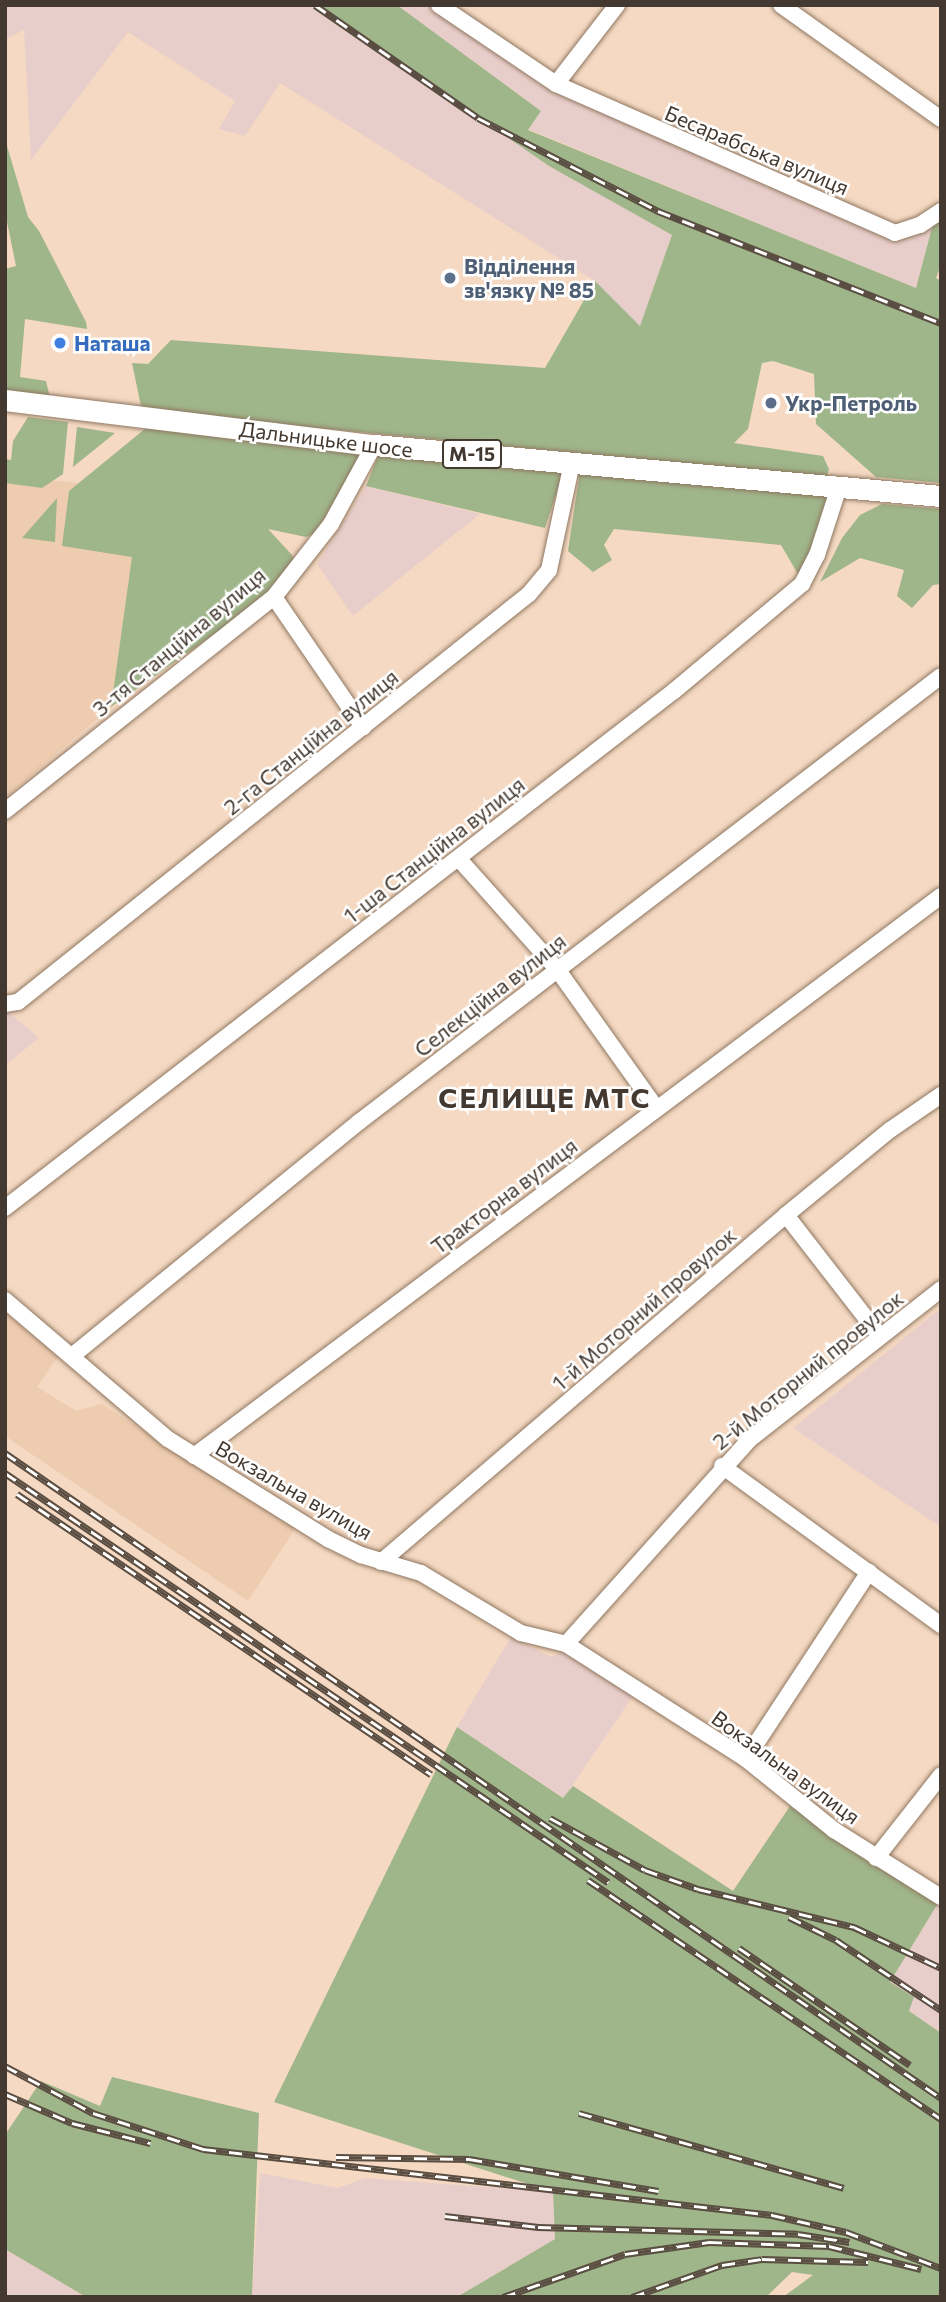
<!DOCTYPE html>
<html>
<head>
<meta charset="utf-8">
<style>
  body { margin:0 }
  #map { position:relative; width:946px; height:2302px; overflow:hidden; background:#f5d9c2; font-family:Commissioner,sans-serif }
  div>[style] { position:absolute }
  .built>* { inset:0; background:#eeccb0 }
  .industrial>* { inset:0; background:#e8ceca }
  .green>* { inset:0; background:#9fb58a }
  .roads { filter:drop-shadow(0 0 2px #8f7761) drop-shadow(0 0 2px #8f7761) }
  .minor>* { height:16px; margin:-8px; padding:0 8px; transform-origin:8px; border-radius:8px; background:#fff }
  .major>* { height:21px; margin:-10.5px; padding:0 10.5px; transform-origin:10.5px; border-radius:10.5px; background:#fff }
  .rail>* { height:7px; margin-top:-3.5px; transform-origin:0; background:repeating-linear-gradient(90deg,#fff 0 13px,#5a4d42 0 26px); box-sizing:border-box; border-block:2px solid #5a4d42 }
  .dots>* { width:19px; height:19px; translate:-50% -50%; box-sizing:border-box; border:4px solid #fff; border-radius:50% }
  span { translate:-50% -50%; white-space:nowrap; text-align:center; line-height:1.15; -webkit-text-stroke:5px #fff; paint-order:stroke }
  .shield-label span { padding:2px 5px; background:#fff; border:2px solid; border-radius:5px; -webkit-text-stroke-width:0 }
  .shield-label { font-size:19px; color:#443930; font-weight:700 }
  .street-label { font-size:21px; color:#443930 }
  .service-label { font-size:21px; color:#4e5e75; font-weight:700 }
  .left { translate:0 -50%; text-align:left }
  .shop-label { font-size:21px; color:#366cbe; font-weight:700 }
  .district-label { font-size:28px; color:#443930; font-weight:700; letter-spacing:2px }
  .frame { position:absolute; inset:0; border:7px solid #443930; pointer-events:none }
</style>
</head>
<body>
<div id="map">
  <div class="built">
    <div style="clip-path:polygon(5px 476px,142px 489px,111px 707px,5px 798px)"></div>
    <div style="clip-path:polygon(5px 1313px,58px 1356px,37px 1387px,76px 1411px,102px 1404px,295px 1529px,248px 1601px,5px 1436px)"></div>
  </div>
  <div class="industrial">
    <div style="clip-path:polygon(5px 5px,320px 5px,549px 166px,672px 235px,640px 326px,595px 281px,280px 83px,245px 136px,219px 129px,235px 101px,128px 32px,31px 160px,24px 30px,5px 39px)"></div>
    <div style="clip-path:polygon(397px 5px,430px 5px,560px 94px,895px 235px,933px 224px,916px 288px,528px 129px,541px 111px)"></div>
    <div style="clip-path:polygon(366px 486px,480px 514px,353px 616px,317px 564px)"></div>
    <div style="clip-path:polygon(5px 1009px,39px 1038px,5px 1065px)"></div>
    <div style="clip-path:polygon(941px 1308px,941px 1527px,793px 1428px)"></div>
    <div style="clip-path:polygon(511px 1637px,551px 1657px,564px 1651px,633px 1696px,564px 1798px,457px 1727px)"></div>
    <div style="clip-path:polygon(940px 1900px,941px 1900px,941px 2033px,909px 2011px,890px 1982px)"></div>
    <div style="clip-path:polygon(260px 2173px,338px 2188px,365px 2178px,553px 2192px,555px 2239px,457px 2297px,252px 2297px)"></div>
    <div style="clip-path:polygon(5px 2249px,86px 2297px,5px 2297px)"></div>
  </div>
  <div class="green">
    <div style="clip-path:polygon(315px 5px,397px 5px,541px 111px,528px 130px,916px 288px,933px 224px,941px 218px,941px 265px,936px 278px,941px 281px,941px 483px,876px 477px,816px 424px,814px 374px,773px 361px,762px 363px,748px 429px,734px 443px,823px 456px,829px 469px,827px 477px,142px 411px,132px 363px,148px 364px,171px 340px,545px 368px,595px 281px,640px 326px,672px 235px,549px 166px)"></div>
    <div style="clip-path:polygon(5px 139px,28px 217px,39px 231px,86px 322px,87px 329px,25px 319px,20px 377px,46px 381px,51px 402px,5px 396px,5px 269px,16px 266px,5px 212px)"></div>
    <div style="clip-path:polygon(28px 417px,68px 422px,63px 474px,42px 488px,5px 483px,5px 459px,11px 460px,13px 441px)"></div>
    <div style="clip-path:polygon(77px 427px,115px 433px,73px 467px)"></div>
    <div style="clip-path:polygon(146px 428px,363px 451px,316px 533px,306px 537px,268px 529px,292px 555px,299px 574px,111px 707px,132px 557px,62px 546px,69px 491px)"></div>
    <div style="clip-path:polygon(379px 454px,565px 468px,545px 528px,366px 486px)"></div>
    <div style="clip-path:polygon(580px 471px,829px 492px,815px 556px,799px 576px,781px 545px,614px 529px,604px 545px,612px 560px,593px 572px,568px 551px)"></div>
    <div style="clip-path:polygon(57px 498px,55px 542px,22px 538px)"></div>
    <div style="clip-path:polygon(882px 504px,941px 509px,941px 584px,933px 585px,912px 608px,897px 596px,904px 570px,860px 558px,820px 582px,842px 538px,860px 515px)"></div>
    <div style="clip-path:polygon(457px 1727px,563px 1798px,573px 1786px,733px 1891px,790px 1806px,940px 1900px,890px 1982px,914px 1997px,909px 2011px,941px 2033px,941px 2297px,783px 2297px,813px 2275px,792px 2272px,766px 2297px,457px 2297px,555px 2239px,553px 2192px,274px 2102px)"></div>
    <div style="clip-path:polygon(112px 2077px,259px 2113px,252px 2297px,86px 2297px,5px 2249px,5px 2135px,41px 2081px,100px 2106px)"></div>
  </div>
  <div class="roads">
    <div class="minor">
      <div style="left:439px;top:5px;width:141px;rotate:34deg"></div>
      <div style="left:556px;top:84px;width:370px;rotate:23.7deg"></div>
      <div style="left:895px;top:233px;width:26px;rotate:-18deg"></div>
      <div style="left:920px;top:225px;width:25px;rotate:-34deg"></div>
      <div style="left:781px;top:5px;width:196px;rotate:35.5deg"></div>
      <div style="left:556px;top:84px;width:100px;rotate:-52.3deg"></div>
      <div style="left:274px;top:597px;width:158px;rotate:55.6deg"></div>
      <div style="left:5px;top:811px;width:344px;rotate:-38.5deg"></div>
      <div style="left:274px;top:597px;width:93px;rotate:-52deg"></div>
      <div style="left:331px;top:524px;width:90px;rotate:-61.4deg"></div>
      <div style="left:459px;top:859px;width:147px;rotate:48.3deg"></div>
      <div style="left:557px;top:969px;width:171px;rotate:54.5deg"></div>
      <div style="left:5px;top:1004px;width:13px;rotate:-9deg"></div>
      <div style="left:18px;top:1002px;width:654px;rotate:-38.61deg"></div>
      <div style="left:529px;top:594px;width:31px;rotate:-50deg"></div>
      <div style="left:549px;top:570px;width:109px;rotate:-77.9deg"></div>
      <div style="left:5px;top:1208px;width:845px;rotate:-37.7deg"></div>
      <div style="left:674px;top:691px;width:167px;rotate:-39.9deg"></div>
      <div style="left:802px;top:584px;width:33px;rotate:-63deg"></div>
      <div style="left:817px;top:555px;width:71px;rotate:-72.1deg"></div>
      <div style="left:786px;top:1215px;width:153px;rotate:52.2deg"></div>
      <div style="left:5px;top:1300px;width:214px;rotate:40.5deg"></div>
      <div style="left:168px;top:1439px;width:189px;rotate:32deg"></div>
      <div style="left:328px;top:1539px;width:37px;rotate:26deg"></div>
      <div style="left:361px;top:1555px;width:63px;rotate:16.7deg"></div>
      <div style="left:421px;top:1573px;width:117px;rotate:31deg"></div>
      <div style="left:521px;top:1633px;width:46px;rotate:13.7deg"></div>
      <div style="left:566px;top:1644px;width:214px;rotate:32.6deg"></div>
      <div style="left:746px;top:1759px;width:113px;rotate:38.9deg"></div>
      <div style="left:834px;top:1830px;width:126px;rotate:32.1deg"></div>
      <div style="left:72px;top:1356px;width:370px;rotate:-39.2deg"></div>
      <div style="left:359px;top:1122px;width:733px;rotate:-37.46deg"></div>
      <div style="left:194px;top:1456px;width:934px;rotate:-36.86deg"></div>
      <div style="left:722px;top:1466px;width:271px;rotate:36deg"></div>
      <div style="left:381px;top:1562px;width:533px;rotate:-40.59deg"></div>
      <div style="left:786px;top:1215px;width:134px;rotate:-39.3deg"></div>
      <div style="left:890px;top:1130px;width:62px;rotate:-34.5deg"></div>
      <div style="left:566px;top:1644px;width:275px;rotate:-48.1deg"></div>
      <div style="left:750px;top:1439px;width:243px;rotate:-38.1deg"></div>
      <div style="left:746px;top:1759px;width:224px;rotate:-56.7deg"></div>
      <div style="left:876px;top:1858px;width:105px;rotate:-51.9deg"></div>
    </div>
    <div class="major">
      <div style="left:5px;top:400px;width:372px;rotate:7deg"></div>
      <div style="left:374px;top:445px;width:569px;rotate:5.14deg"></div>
    </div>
  </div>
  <div class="rail">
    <div style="left:315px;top:5px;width:198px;rotate:34.7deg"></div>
    <div style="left:478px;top:118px;width:203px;rotate:27.3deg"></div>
    <div style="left:658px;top:211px;width:304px;rotate:21.6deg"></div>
    <div style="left:5px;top:1453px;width:1137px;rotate:34.57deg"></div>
    <div style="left:5px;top:1473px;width:729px;rotate:34.15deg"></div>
    <div style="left:17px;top:1494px;width:500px;rotate:34.1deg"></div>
    <div style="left:550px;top:1818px;width:108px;rotate:28.7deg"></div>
    <div style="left:645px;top:1870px;width:56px;rotate:19.7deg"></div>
    <div style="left:698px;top:1889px;width:161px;rotate:13.7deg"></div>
    <div style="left:854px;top:1927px;width:96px;rotate:25.2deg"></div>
    <div style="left:588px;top:1880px;width:426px;rotate:34.1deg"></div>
    <div style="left:789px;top:1917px;width:52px;rotate:26.1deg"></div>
    <div style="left:836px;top:1940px;width:126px;rotate:33.7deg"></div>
    <div style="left:739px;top:1948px;width:207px;rotate:34.4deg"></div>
    <div style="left:5px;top:2066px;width:100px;rotate:28.1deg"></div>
    <div style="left:93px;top:2113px;width:116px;rotate:18.1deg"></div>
    <div style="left:203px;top:2149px;width:573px;rotate:6.62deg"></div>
    <div style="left:772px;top:2215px;width:76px;rotate:12.9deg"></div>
    <div style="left:846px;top:2232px;width:102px;rotate:20.8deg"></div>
    <div style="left:5px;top:2094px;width:73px;rotate:23.4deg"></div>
    <div style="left:72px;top:2123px;width:81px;rotate:14.4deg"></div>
    <div style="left:579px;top:2113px;width:275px;rotate:15.8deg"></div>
    <div style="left:336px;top:2157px;width:133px;rotate:0.9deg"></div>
    <div style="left:469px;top:2159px;width:192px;rotate:9.6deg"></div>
    <div style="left:445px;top:2216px;width:94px;rotate:6.7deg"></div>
    <div style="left:538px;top:2227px;width:260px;rotate:1.5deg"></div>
    <div style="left:798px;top:2234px;width:52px;rotate:8.9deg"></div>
    <div style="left:503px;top:2297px;width:129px;rotate:-19.4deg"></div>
    <div style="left:625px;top:2254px;width:85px;rotate:-8.1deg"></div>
    <div style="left:709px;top:2242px;width:120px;rotate:1.9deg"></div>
    <div style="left:829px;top:2246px;width:95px;rotate:14deg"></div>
    <div style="left:632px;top:2297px;width:96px;rotate:-19.6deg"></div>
    <div style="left:722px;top:2265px;width:40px;rotate:-8.5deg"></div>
    <div style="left:762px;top:2259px;width:106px;rotate:1.6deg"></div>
  </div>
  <div class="dots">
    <div style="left:450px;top:278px;background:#5c6f8a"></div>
    <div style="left:60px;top:343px;background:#3f7fe0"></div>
    <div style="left:771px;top:403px;background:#5c6f8a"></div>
  </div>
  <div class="shield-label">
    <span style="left:472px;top:454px">М-15</span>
  </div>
  <div class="street-label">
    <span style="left:757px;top:150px;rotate:23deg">Бесарабська вулиця</span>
    <span style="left:326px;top:439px;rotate:7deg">Дальницьке шосе</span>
    <span style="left:179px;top:642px;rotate:-40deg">3-тя Станційна вулиця</span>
    <span style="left:311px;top:742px;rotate:-39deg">2-га Станційна вулиця</span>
    <span style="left:434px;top:850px;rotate:-38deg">1-ша Станційна вулиця</span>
    <span style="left:490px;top:995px;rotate:-38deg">Селекційна вулиця</span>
    <span style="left:504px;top:1196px;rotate:-37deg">Тракторна вулиця</span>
    <span style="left:644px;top:1309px;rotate:-41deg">1-й Моторний провулок</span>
    <span style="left:808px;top:1370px;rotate:-39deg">2-й Моторний провулок</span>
    <span style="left:294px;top:1490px;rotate:30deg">Вокзальна вулиця</span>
    <span style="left:786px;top:1767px;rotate:36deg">Вокзальна вулиця</span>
  </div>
  <div class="service-label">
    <span class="left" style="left:464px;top:278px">Відділення<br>зв'язку № 85</span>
    <span class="left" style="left:785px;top:403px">Укр-Петроль</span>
  </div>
  <div class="shop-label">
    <span class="left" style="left:74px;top:343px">Наташа</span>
  </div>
  <div class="district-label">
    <span style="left:545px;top:1097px">CЕЛИЩЕ МТС</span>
  </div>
  <div class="frame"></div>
</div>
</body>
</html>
